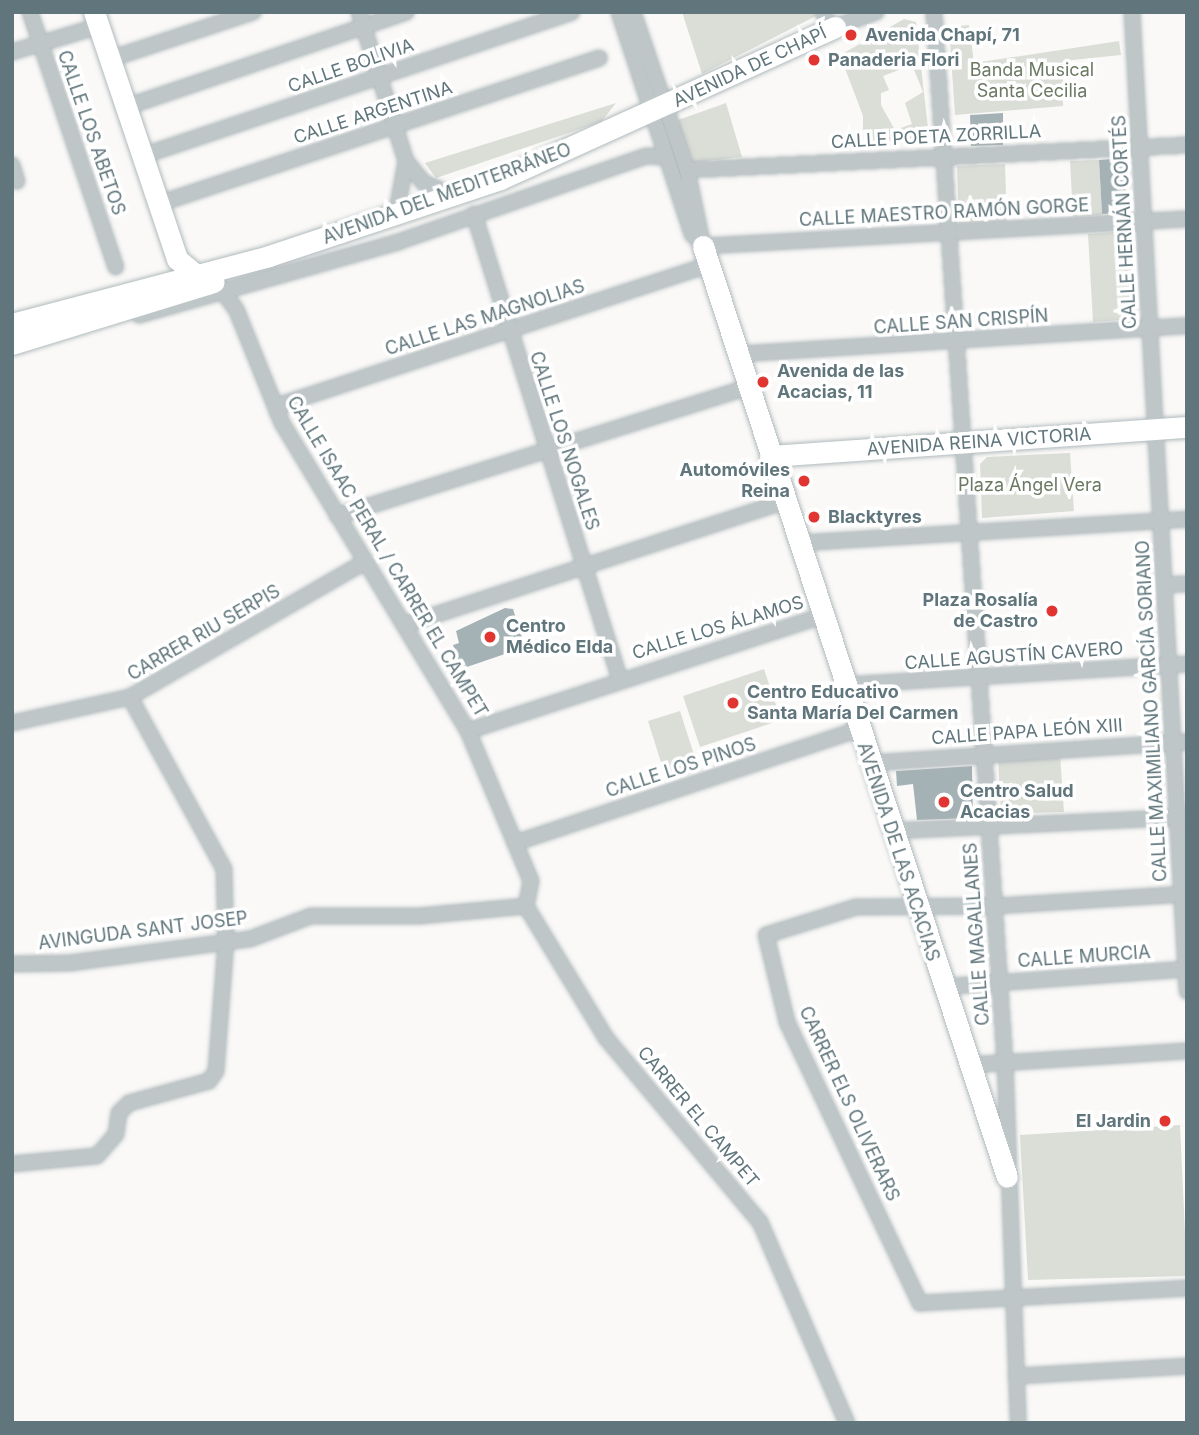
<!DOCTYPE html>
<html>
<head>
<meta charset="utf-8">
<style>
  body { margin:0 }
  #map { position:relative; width:1199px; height:1435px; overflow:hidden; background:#faf9f7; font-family:Inter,sans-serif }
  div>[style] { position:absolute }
  .green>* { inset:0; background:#dbded7 }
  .building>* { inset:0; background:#a5b2b5 }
  .roads { filter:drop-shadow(0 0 2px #b1babd) drop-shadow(0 0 2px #b1babd) }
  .street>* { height:14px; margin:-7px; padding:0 7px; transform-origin:7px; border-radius:7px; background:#bec6c8 }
  .secondary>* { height:21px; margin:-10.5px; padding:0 10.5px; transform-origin:10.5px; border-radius:10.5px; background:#fff }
  .dots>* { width:19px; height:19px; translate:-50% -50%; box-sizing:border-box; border:4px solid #fff; border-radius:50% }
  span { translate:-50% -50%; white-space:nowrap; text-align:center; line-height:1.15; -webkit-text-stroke:7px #fff; paint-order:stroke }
  .poi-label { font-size:18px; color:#60767c; font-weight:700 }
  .left { translate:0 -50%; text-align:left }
  .right { translate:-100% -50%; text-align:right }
  .street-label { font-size:18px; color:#60767c }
  .park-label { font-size:18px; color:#6c7a64 }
  .frame { position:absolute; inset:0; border:14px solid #60767c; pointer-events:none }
</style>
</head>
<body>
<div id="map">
  <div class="green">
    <div style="clip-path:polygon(682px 12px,817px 12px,818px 15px,702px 74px)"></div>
    <div style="clip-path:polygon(evenodd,904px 19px,916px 22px,929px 137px,869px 144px,869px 131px,863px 130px,863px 116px,840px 55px,904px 19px,912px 65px,923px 92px,905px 103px,912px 124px,895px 130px,881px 105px,881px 93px,889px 90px,883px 76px,912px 65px)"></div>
    <div style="clip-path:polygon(969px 25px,974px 63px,1119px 41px,1121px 55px,1063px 61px,1063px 106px,955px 115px,949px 27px)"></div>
    <div style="clip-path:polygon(616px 103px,601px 122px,436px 178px,425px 163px)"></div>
    <div style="clip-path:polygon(726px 103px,742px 157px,689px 163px,678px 120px)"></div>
    <div style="clip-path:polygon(1099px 160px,1102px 215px,1073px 217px,1070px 161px)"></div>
    <div style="clip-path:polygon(1005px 164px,1007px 222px,959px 224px,957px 166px)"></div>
    <div style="clip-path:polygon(1129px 231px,1134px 319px,1093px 322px,1088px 234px)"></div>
    <div style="clip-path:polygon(1070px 453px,1074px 511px,982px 518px,980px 464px,987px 457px)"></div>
    <div style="clip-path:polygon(764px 669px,781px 720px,700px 747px,683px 696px)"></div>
    <div style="clip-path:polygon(680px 711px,697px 764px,665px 775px,648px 721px)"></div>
    <div style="clip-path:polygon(1060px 754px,1064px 812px,1001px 814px,998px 757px)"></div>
    <div style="clip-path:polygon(1180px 1125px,1187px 1276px,1028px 1280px,1020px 1135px)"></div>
  </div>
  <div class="building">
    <div style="clip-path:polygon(1003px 113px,1003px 145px,971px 146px,970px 115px)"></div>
    <div style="clip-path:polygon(1124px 158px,1127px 213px,1102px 214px,1099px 160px)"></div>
    <div style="clip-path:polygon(505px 608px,513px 609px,525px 647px,461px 669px,453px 645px,459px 643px,456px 631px)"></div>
    <div style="clip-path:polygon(972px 766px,973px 818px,917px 820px,913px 784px,897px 786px,896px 771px)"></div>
  </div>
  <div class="roads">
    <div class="street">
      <div style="left:30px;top:12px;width:269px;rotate:71.4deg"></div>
      <div style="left:359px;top:12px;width:156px;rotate:72.5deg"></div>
      <div style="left:406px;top:161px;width:28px;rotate:51deg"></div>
      <div style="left:424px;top:183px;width:30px;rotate:23deg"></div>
      <div style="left:619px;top:12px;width:234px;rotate:71.8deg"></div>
      <div style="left:692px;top:234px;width:16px;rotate:47deg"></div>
      <div style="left:633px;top:12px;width:167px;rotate:71.1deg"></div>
      <div style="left:687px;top:170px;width:78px;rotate:78.1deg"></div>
      <div style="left:823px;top:12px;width:19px;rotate:69deg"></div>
      <div style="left:934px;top:12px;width:1051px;rotate:86.13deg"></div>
      <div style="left:1005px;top:1061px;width:362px;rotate:87.9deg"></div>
      <div style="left:1132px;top:12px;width:981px;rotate:86.78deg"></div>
      <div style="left:835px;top:27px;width:44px;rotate:-20.1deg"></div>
      <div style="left:12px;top:52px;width:91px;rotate:-16.6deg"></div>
      <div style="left:110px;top:59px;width:151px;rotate:-18.2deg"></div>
      <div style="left:126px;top:107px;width:296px;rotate:-18.7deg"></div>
      <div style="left:142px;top:156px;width:453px;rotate:-18.5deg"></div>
      <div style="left:12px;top:165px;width:17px;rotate:73deg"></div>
      <div style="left:687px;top:170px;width:501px;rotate:-2.86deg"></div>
      <div style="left:158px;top:204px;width:465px;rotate:-18.3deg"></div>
      <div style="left:474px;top:214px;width:487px;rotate:72.6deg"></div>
      <div style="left:396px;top:215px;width:55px;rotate:-79.5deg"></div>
      <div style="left:703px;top:246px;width:485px;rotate:-3.2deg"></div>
      <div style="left:207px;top:284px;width:18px;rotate:27deg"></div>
      <div style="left:223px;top:292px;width:21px;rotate:53deg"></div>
      <div style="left:236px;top:309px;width:123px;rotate:68deg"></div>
      <div style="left:282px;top:423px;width:360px;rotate:58.9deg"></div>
      <div style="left:468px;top:731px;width:163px;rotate:67.2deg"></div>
      <div style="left:531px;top:881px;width:25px;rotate:101deg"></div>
      <div style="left:526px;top:906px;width:154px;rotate:58.8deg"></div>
      <div style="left:606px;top:1038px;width:240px;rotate:50.1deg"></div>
      <div style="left:760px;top:1222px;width:219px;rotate:66.6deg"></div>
      <div style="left:139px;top:315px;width:269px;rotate:-15.7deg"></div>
      <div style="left:398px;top:242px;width:263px;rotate:-19.1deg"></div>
      <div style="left:647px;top:156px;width:20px;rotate:3deg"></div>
      <div style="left:738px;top:354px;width:450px;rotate:-3.6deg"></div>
      <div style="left:277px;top:412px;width:10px;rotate:-53deg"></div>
      <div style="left:283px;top:404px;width:447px;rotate:-18.1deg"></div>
      <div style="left:337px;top:516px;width:432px;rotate:-17.4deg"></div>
      <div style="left:798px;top:543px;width:390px;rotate:-3.5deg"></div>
      <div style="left:1165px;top:585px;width:22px;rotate:-3deg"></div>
      <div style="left:404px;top:625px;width:401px;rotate:-18deg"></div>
      <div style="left:844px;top:685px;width:344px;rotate:-3.5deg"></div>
      <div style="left:12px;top:723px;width:121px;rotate:-12.4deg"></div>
      <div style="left:130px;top:697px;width:271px;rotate:-29.9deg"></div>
      <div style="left:468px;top:731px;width:371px;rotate:-18deg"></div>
      <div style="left:870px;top:763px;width:318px;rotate:-3.8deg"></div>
      <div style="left:892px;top:831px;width:295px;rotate:-2.7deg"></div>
      <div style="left:515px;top:843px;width:362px;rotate:-18.3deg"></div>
      <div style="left:1187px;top:894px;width:193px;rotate:176.4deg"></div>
      <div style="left:994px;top:906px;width:138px;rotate:179.6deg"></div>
      <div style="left:856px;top:907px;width:94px;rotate:162.7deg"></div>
      <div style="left:766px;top:935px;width:89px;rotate:76.4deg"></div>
      <div style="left:787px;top:1022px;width:311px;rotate:64.7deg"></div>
      <div style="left:920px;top:1303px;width:267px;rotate:-3.2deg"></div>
      <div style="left:12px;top:964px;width:58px;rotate:-1deg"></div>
      <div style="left:70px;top:963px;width:182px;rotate:-7.6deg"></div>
      <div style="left:250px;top:939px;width:65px;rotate:-20.7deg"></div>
      <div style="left:311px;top:916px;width:108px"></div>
      <div style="left:419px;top:916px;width:107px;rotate:-5.3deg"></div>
      <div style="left:941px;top:987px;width:247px;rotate:-4.2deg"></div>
      <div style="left:968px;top:1065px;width:219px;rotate:-3.7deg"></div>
      <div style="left:12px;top:1164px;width:85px;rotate:-5.4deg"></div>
      <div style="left:97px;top:1156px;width:29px;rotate:-49deg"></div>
      <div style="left:116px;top:1134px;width:21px;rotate:-82deg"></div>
      <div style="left:119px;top:1113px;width:14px;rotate:-45deg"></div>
      <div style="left:129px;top:1103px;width:83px;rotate:-15.4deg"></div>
      <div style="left:209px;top:1081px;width:12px;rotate:-55deg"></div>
      <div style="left:216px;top:1071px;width:130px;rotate:-85.6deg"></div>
      <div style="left:226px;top:941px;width:72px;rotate:-91.6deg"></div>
      <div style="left:224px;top:869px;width:196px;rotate:-118.7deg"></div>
      <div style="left:1016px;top:1376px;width:171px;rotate:-3.3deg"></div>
    </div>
    <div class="secondary">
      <div style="left:94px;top:12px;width:261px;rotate:71.4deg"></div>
      <div style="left:177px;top:259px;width:39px;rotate:40deg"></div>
      <div style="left:703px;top:246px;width:979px;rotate:71.92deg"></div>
      <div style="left:12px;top:324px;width:266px;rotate:-14.8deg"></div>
      <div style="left:269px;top:256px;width:243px;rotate:-18.4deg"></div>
      <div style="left:500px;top:179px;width:368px;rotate:-24.4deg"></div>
      <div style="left:12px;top:344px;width:211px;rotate:-17.1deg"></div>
      <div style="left:770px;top:456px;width:418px;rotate:-4deg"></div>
    </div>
  </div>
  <div class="dots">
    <div style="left:851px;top:35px;background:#e03531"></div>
    <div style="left:814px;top:60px;background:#e03531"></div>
    <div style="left:763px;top:382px;background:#e03531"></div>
    <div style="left:804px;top:481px;background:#e03531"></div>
    <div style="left:814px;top:517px;background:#e03531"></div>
    <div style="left:1052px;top:611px;background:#e03531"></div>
    <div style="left:490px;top:637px;background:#e03531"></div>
    <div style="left:733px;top:703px;background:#e03531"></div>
    <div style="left:944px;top:802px;background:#e03531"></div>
    <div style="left:1165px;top:1121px;background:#e03531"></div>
  </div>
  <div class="poi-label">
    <span class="left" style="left:865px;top:35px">Avenida Chapí, 71</span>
    <span class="left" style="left:828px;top:60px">Panaderia Flori</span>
    <span class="left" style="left:777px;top:382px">Avenida de las<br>Acacias, 11</span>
    <span class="right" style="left:790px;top:481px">Automóviles<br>Reina</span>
    <span class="left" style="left:828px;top:517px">Blacktyres</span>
    <span class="right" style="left:1038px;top:611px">Plaza Rosalía<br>de Castro</span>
    <span class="left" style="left:506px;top:637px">Centro<br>Médico Elda</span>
    <span class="left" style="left:747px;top:703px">Centro Educativo<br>Santa María Del Carmen</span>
    <span class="left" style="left:960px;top:802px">Centro Salud<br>Acacias</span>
    <span class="right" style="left:1151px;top:1121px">El Jardin</span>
  </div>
  <div class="street-label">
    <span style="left:351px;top:66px;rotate:-19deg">CALLE BOLIVIA</span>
    <span style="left:750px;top:67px;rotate:-25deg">AVENIDA DE CHAPÍ</span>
    <span style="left:373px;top:113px;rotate:-18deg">CALLE ARGENTINA</span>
    <span style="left:91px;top:133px;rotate:71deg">CALLE LOS ABETOS</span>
    <span style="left:936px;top:137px;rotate:-3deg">CALLE POETA ZORRILLA</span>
    <span style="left:447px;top:194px;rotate:-20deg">AVENIDA DEL MEDITERRÁNEO</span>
    <span style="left:944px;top:213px;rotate:-3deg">CALLE MAESTRO RAMÓN GORGE</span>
    <span style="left:1125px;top:222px;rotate:-93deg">CALLE HERNÁN CORTÉS</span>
    <span style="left:485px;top:318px;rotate:-18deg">CALLE LAS MAGNOLIAS</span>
    <span style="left:961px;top:322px;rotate:-4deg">CALLE SAN CRISPÍN</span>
    <span style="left:564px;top:441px;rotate:72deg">CALLE LOS NOGALES</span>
    <span style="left:979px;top:442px;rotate:-4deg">AVENIDA REINA VICTORIA</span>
    <span style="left:387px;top:557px;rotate:59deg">CALLE ISAAC PERAL / CARRER EL CAMPET</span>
    <span style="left:718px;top:628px;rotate:-17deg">CALLE LOS ÁLAMOS</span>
    <span style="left:204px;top:633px;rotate:-30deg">CARRER RIU SERPIS</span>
    <span style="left:1014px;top:656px;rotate:-4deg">CALLE AGUSTÍN CAVERO</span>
    <span style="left:1152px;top:711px;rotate:-93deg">CALLE MAXIMILIANO GARCÍA SORIANO</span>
    <span style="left:1027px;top:732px;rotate:-4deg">CALLE PAPA LEÓN XIII</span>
    <span style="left:681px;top:768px;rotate:-18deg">CALLE LOS PINOS</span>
    <span style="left:898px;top:852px;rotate:72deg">AVENIDA DE LAS ACACIAS</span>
    <span style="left:143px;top:931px;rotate:-7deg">AVINGUDA SANT JOSEP</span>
    <span style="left:977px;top:934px;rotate:-94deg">CALLE MAGALLANES</span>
    <span style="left:1084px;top:957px;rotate:-4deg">CALLE MURCIA</span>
    <span style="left:849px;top:1104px;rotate:65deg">CARRER ELS OLIVERARS</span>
    <span style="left:698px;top:1117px;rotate:50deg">CARRER EL CAMPET</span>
  </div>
  <div class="park-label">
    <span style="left:1032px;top:81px">Banda Musical<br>Santa Cecilia</span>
    <span style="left:1030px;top:485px">Plaza Ángel Vera</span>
  </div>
  <div class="frame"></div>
</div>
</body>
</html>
